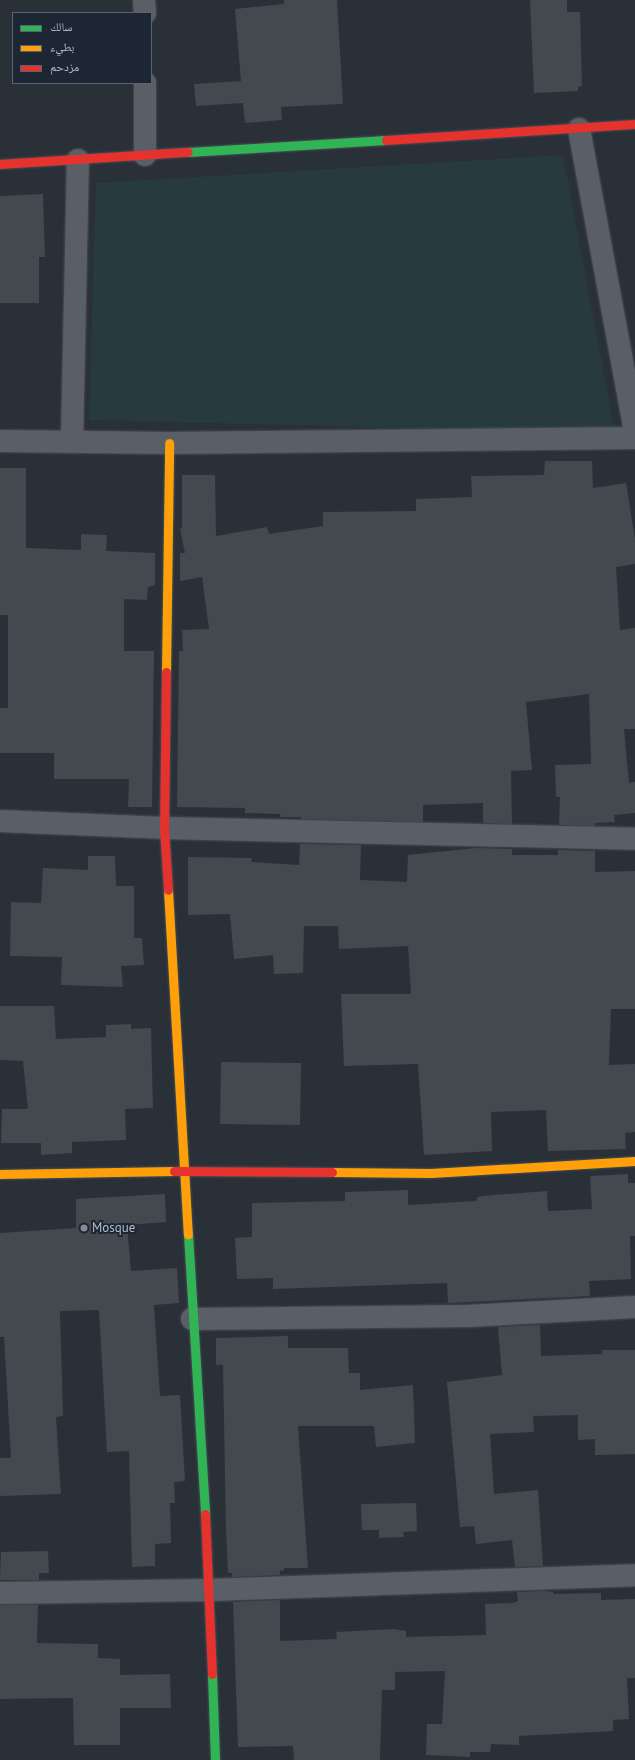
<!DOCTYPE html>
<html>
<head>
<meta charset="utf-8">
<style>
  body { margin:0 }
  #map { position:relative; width:635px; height:1760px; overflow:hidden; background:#2a3038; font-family:"PT Sans","Noto Naskh Arabic",sans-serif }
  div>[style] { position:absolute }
  .green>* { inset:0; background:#273a3e }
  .building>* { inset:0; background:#444950 }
  .roads { filter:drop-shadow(0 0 1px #484c53) drop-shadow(0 0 1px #484c53) }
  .street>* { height:22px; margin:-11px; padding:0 11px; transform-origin:11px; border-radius:11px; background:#5a5e66 }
  .fast>* { height:9px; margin:-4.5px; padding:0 4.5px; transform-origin:4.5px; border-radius:4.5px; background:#30b455 }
  .slow>* { height:9px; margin:-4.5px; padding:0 4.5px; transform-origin:4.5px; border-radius:4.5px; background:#ff9f0a }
  .jam>* { height:9px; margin:-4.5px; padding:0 4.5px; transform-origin:4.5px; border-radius:4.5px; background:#e5322d }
  .dots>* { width:11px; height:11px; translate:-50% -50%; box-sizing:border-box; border:2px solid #1d2633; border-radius:50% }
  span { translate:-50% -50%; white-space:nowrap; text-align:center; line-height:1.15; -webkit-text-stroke:4px #1d2633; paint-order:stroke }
  .poi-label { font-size:13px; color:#b4bcc9 }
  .left { translate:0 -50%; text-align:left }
  .legend { position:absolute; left:12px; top:12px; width:140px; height:72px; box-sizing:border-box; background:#1d2633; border:1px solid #59626f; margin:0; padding:5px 7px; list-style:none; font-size:12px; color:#b4bcc9 }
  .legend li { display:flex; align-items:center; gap:8px; height:20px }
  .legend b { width:20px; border:1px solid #59626f }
</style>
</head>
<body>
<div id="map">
  <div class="green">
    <div style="clip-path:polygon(563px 155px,615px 433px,89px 420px,96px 183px)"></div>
  </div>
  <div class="building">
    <div style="clip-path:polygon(284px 0,337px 0,343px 104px,281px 107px,282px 120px,245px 123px,243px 103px,196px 106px,194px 84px,241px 81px,235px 9px,284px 4px)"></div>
    <div style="clip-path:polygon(530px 0,567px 0,567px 12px,580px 12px,582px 86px,578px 87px,578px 91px,534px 93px)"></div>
    <div style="clip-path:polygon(43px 194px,45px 257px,39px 257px,39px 303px,0 303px,0 196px)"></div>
    <div style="clip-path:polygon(545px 461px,592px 461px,593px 488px,626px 483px,635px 539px,635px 564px,616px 567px,620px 630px,635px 628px,635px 729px,624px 729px,629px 783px,635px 782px,635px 813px,614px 815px,615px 822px,595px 823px,595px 826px,559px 825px,560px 797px,556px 797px,555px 765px,591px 764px,589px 694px,526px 702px,532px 770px,511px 771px,512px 824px,483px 823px,483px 803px,423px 805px,423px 822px,301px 819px,301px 817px,280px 817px,280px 814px,245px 813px,245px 808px,177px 807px,179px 651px,183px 651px,182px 630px,209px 629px,202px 577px,180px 581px,180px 553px,185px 553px,180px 529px,182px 528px,182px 475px,215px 475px,216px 536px,267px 527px,269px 534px,323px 526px,323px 512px,416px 511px,416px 499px,472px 497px,471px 476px,544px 475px)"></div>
    <div style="clip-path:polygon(0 468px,26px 468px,26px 548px,81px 550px,81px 534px,107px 535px,106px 551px,155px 553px,155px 585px,148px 587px,147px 600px,124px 599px,124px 651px,154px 651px,152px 807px,128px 807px,129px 779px,54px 779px,54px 753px,0 753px,0 708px,8px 708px,8px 615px,0 615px)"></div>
    <div style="clip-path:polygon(300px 844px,361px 845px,360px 880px,407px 882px,408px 855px,476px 848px,512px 849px,512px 855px,558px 855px,558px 850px,595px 851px,595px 872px,635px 871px,635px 1009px,611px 1009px,609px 1065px,635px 1064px,635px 1132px,625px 1133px,626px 1149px,548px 1151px,546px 1110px,491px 1112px,492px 1151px,424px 1155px,418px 1064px,344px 1066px,341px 994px,411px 994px,408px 946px,339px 949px,338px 926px,304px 926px,303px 973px,274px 974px,273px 955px,234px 959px,230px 914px,188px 915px,188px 857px,252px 858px,251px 862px,299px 865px)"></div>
    <div style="clip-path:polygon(88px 856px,115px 856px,116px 886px,134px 886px,134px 938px,142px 938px,144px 965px,121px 966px,123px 987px,61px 985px,62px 957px,10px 956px,11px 902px,41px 903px,43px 868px,88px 870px)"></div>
    <div style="clip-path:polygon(0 1006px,54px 1006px,56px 1039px,106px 1037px,106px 1025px,131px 1024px,131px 1029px,151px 1028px,153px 1108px,125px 1109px,126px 1140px,72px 1142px,72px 1153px,41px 1155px,41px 1143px,1px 1143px,2px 1109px,28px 1109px,23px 1061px,0 1060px)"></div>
    <div style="clip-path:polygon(221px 1062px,301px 1063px,300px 1125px,220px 1124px)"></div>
    <div style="clip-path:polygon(628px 1174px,628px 1183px,635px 1183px,635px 1236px,630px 1236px,631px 1279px,589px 1281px,590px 1296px,448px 1303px,447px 1283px,273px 1289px,273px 1278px,237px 1279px,235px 1238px,252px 1237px,252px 1203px,345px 1201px,345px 1192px,408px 1190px,408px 1205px,477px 1201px,477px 1197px,493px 1195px,547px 1191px,548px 1211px,592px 1209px,590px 1176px)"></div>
    <div style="clip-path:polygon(165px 1194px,166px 1222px,127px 1225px,131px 1271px,177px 1268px,179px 1303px,154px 1305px,160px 1396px,180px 1395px,185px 1481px,174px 1482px,175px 1503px,170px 1503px,171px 1543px,155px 1544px,155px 1566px,132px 1567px,129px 1451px,107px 1452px,99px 1310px,60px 1311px,63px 1416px,56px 1417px,61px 1494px,0 1496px,0 1458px,11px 1458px,4px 1337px,0 1337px,0 1233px,76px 1228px,76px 1199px)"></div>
    <div style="clip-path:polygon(540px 1325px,541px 1356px,602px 1354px,602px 1350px,635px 1350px,635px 1454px,595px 1455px,595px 1439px,578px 1440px,578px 1415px,533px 1416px,534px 1432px,490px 1434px,494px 1494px,538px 1490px,543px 1566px,515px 1567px,512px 1540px,476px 1544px,474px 1526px,460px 1527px,447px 1382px,502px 1375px,498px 1327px)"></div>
    <div style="clip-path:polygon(288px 1336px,288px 1348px,348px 1348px,349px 1373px,360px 1373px,360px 1390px,413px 1385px,415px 1443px,376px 1447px,374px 1426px,298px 1426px,308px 1568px,284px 1568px,284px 1570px,280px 1571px,280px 1575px,232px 1577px,232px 1573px,228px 1573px,226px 1530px,223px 1365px,216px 1365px,216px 1338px)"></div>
    <div style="clip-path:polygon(416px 1503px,417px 1531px,403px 1532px,404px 1537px,379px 1538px,379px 1530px,362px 1530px,361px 1504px)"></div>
    <div style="clip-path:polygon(48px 1551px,49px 1573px,39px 1573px,39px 1580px,0 1580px,1px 1552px)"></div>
    <div style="clip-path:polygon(544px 1591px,553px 1592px,554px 1594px,601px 1593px,601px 1600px,635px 1599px,635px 1678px,627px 1678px,629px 1719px,613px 1720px,613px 1731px,519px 1736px,519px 1745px,491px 1744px,490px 1752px,470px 1752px,470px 1757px,426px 1755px,427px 1724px,442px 1724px,445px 1671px,395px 1672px,395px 1690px,382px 1690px,380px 1760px,294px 1760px,293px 1746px,238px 1747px,233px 1602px,280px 1600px,280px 1641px,337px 1639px,336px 1632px,393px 1629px,406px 1631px,406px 1637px,486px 1635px,485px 1604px,513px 1603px,518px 1601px,517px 1592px)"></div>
    <div style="clip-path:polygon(0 1605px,38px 1605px,37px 1643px,98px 1644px,98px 1658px,120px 1659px,120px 1675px,170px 1674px,171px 1708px,120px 1708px,120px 1745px,74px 1745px,73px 1698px,0 1699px)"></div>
  </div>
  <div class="roads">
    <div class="street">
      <div style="left:144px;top:0;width:13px;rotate:86deg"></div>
      <div style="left:145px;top:83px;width:72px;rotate:90deg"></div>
      <div style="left:579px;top:129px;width:308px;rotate:79.5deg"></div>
      <div style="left:0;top:441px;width:169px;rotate:0.7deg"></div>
      <div style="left:169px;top:443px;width:466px;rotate:-0.6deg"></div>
      <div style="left:72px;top:442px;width:282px;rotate:-88.8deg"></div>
      <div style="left:0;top:821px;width:164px;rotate:2.4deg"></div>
      <div style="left:164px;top:828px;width:471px;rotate:1.3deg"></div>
      <div style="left:192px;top:1319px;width:275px;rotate:-0.6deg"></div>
      <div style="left:467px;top:1316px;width:168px;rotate:-3.1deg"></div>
      <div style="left:0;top:1593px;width:210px;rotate:-0.8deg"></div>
      <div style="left:210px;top:1590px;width:425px;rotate:-2deg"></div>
    </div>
    <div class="fast">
      <div style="left:188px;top:152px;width:198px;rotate:-3.5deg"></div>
      <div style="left:188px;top:1234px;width:281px;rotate:86.5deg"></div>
      <div style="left:212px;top:1674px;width:86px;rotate:88deg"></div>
    </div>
    <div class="slow">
      <div style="left:166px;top:672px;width:229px;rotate:-89.2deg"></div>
      <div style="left:168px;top:890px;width:345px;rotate:86.7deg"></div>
      <div style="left:332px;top:1172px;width:99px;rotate:0.6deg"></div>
      <div style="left:431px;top:1173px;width:204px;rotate:-3.4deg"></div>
      <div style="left:0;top:1174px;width:174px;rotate:-1deg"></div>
    </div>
    <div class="jam">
      <div style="left:386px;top:140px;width:250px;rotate:-3.7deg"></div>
      <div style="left:0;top:164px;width:188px;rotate:-3.7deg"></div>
      <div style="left:166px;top:672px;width:156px;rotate:90.7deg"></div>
      <div style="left:164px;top:828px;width:62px;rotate:86.3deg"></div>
      <div style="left:174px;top:1171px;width:158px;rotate:0.4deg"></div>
      <div style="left:205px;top:1514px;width:160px;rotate:87.5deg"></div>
    </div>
  </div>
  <div class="dots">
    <div style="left:84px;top:1228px;background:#848b96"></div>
  </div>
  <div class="poi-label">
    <span class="left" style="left:92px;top:1228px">Mosque</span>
  </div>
  <ul class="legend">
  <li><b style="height:5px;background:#30b455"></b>سالك</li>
  <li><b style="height:5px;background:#ff9f0a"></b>بطيء</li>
  <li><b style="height:5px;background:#e5322d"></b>مزدحم</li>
  </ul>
</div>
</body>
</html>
